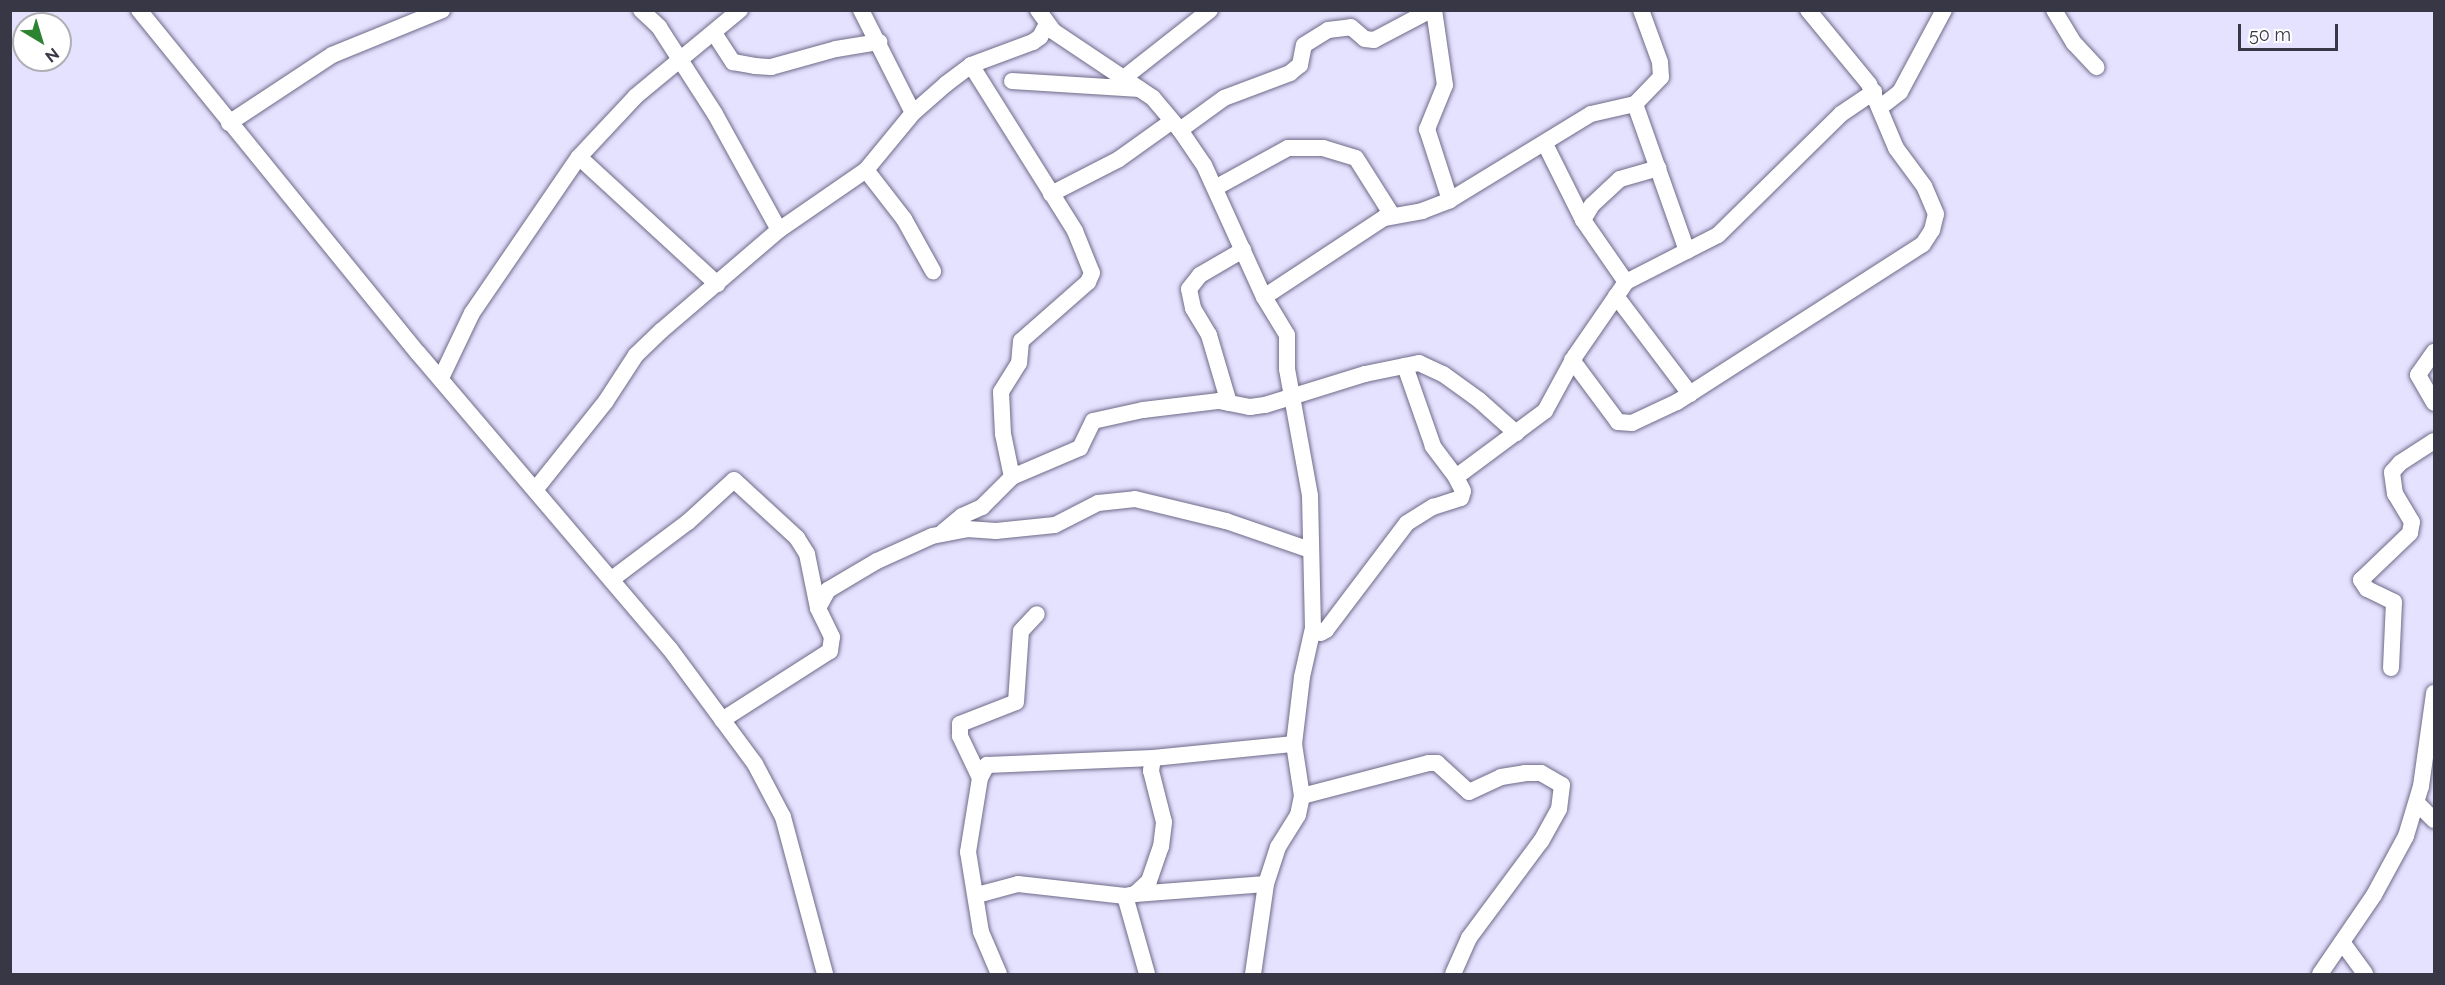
<!DOCTYPE html>
<html>
<head>
<meta charset="utf-8">
<style>
  body { margin:0 }
  #map { position:relative; width:2445px; height:985px; overflow:hidden; background:#e5e2ff; font-family:Raleway,sans-serif }
  div>[style] { position:absolute }
  .roads { filter:drop-shadow(0 0 2px #6e6a88) drop-shadow(0 0 2px #6e6a88) }
  .minor>* { height:16px; margin:-8px; padding:0 8px; transform-origin:8px; border-radius:8px; background:#fff }
  span { translate:-50% -50%; white-space:nowrap; text-align:center; line-height:1.15; -webkit-text-stroke:6px #fff; paint-order:stroke }
  .frame { position:absolute; inset:0; border:12px solid #383745; pointer-events:none }
  .north { position:absolute; left:12px; top:12px; width:60px; height:60px; box-sizing:border-box; background:#fff; border:2px solid #afafb5; border-radius:50%; rotate:142deg; font-size:16px; font-weight:700; line-height:24px; text-align:center; color:#383745 }
  .north::after { content:''; display:block; margin:auto; width:21px; height:27px; background:#2c8433; clip-path:polygon(50% 0,100% 100%,50% 72%,0 100%) }
  .scale { position:absolute; left:2238px; top:24px; width:100px; height:27px; box-sizing:border-box; border:3px solid #383745; border-top:0; padding-left:8px; font-size:18px; line-height:21px; white-space:nowrap; color:#383745; -webkit-text-stroke:4px #fff; paint-order:stroke }
</style>
</head>
<body>
<div id="map">
  <div class="roads">
    <div class="minor">
      <div style="left:139px;top:10px;width:442px;rotate:50.9deg"></div>
      <div style="left:418px;top:353px;width:389px;rotate:49.6deg"></div>
      <div style="left:670px;top:649px;width:143px;rotate:53.5deg"></div>
      <div style="left:755px;top:764px;width:60px;rotate:62.2deg"></div>
      <div style="left:783px;top:817px;width:163px;rotate:75deg"></div>
      <div style="left:641px;top:10px;width:25px;rotate:43deg"></div>
      <div style="left:659px;top:27px;width:103px;rotate:57.2deg"></div>
      <div style="left:715px;top:114px;width:132px;rotate:61.1deg"></div>
      <div style="left:861px;top:10px;width:115px;rotate:63.2deg"></div>
      <div style="left:1038px;top:10px;width:26px;rotate:54deg"></div>
      <div style="left:1053px;top:31px;width:120px;rotate:33.8deg"></div>
      <div style="left:1153px;top:98px;width:42px;rotate:49.8deg"></div>
      <div style="left:1180px;top:130px;width:42px;rotate:55.6deg"></div>
      <div style="left:1204px;top:165px;width:145px;rotate:65.6deg"></div>
      <div style="left:1264px;top:297px;width:44px;rotate:58.8deg"></div>
      <div style="left:1287px;top:335px;width:34px;rotate:90deg"></div>
      <div style="left:1287px;top:369px;width:129px;rotate:79.7deg"></div>
      <div style="left:1310px;top:496px;width:132px;rotate:88.7deg"></div>
      <div style="left:1313px;top:628px;width:50px;rotate:102.7deg"></div>
      <div style="left:1302px;top:677px;width:67px;rotate:96.8deg"></div>
      <div style="left:1294px;top:744px;width:53px;rotate:81.3deg"></div>
      <div style="left:1302px;top:796px;width:19px;rotate:102deg"></div>
      <div style="left:1298px;top:815px;width:38px;rotate:122deg"></div>
      <div style="left:1278px;top:847px;width:39px;rotate:108deg"></div>
      <div style="left:1266px;top:884px;width:91px;rotate:98.2deg"></div>
      <div style="left:1434px;top:10px;width:76px;rotate:81.7deg"></div>
      <div style="left:1445px;top:85px;width:48px;rotate:112.2deg"></div>
      <div style="left:1427px;top:129px;width:75px;rotate:72.1deg"></div>
      <div style="left:2054px;top:10px;width:39px;rotate:59deg"></div>
      <div style="left:2074px;top:43px;width:33px;rotate:47deg"></div>
      <div style="left:714px;top:33px;width:35px;rotate:57deg"></div>
      <div style="left:733px;top:62px;width:22px;rotate:10deg"></div>
      <div style="left:755px;top:66px;width:16px;rotate:4deg"></div>
      <div style="left:771px;top:67px;width:67px;rotate:-15.5deg"></div>
      <div style="left:836px;top:49px;width:44px;rotate:-9.2deg"></div>
      <div style="left:971px;top:65px;width:196px;rotate:57.9deg"></div>
      <div style="left:1075px;top:231px;width:45px;rotate:68deg"></div>
      <div style="left:1092px;top:273px;width:10px;rotate:114deg"></div>
      <div style="left:1088px;top:282px;width:89px;rotate:138.6deg"></div>
      <div style="left:1021px;top:341px;width:22px;rotate:95deg"></div>
      <div style="left:1019px;top:363px;width:34px;rotate:122deg"></div>
      <div style="left:1001px;top:392px;width:42px;rotate:87.3deg"></div>
      <div style="left:1003px;top:434px;width:44px;rotate:78.2deg"></div>
      <div style="left:1125px;top:77px;width:108px;rotate:-38.2deg"></div>
      <div style="left:1012px;top:81px;width:128px;rotate:3.6deg"></div>
      <div style="left:1635px;top:104px;width:156px;rotate:70.5deg"></div>
      <div style="left:1882px;top:106px;width:23px;rotate:-38deg"></div>
      <div style="left:1900px;top:92px;width:93px;rotate:-61.8deg"></div>
      <div style="left:229px;top:123px;width:123px;rotate:-33.4deg"></div>
      <div style="left:332px;top:55px;width:119px;rotate:-22.2deg"></div>
      <div style="left:1180px;top:130px;width:54px;rotate:-36deg"></div>
      <div style="left:1224px;top:98px;width:71px;rotate:-20.7deg"></div>
      <div style="left:1290px;top:73px;width:13px;rotate:-39deg"></div>
      <div style="left:1300px;top:65px;width:20px;rotate:-79deg"></div>
      <div style="left:1304px;top:45px;width:28px;rotate:-32deg"></div>
      <div style="left:1328px;top:30px;width:23px;rotate:-7deg"></div>
      <div style="left:1351px;top:27px;width:18px;rotate:41deg"></div>
      <div style="left:1365px;top:39px;width:9px;rotate:6deg"></div>
      <div style="left:1374px;top:40px;width:64px;rotate:-27.8deg"></div>
      <div style="left:1545px;top:144px;width:85px;rotate:63.4deg"></div>
      <div style="left:1583px;top:220px;width:75px;rotate:55.3deg"></div>
      <div style="left:579px;top:157px;width:188px;rotate:42.6deg"></div>
      <div style="left:866px;top:170px;width:62px;rotate:52.2deg"></div>
      <div style="left:904px;top:219px;width:60px;rotate:60.9deg"></div>
      <div style="left:1215px;top:188px;width:83px;rotate:-28.7deg"></div>
      <div style="left:1288px;top:148px;width:35px"></div>
      <div style="left:1323px;top:148px;width:34px;rotate:17deg"></div>
      <div style="left:1356px;top:158px;width:67px;rotate:57.7deg"></div>
      <div style="left:1051px;top:194px;width:76px;rotate:-27.2deg"></div>
      <div style="left:1119px;top:159px;width:65px;rotate:-35.6deg"></div>
      <div style="left:1583px;top:220px;width:17px;rotate:-59deg"></div>
      <div style="left:1592px;top:205px;width:38px;rotate:-43deg"></div>
      <div style="left:1620px;top:179px;width:40px;rotate:-16deg"></div>
      <div style="left:1616px;top:296px;width:123px;rotate:52.9deg"></div>
      <div style="left:1264px;top:297px;width:144px;rotate:-33.4deg"></div>
      <div style="left:1384px;top:218px;width:39px;rotate:-10deg"></div>
      <div style="left:1422px;top:211px;width:30px;rotate:-21deg"></div>
      <div style="left:1450px;top:200px;width:165px;rotate:-31.4deg"></div>
      <div style="left:1591px;top:114px;width:45px;rotate:-12.8deg"></div>
      <div style="left:1635px;top:104px;width:37px;rotate:-46deg"></div>
      <div style="left:1661px;top:77px;width:15px;rotate:-94deg"></div>
      <div style="left:1660px;top:62px;width:55px;rotate:-110.1deg"></div>
      <div style="left:2434px;top:352px;width:28px;rotate:125deg"></div>
      <div style="left:2418px;top:375px;width:32px;rotate:60deg"></div>
      <div style="left:1572px;top:360px;width:77px;rotate:53.4deg"></div>
      <div style="left:1618px;top:422px;width:14px;rotate:4deg"></div>
      <div style="left:1632px;top:423px;width:50px;rotate:-25deg"></div>
      <div style="left:1677px;top:402px;width:292px;rotate:-32.7deg"></div>
      <div style="left:1923px;top:244px;width:17px;rotate:-57deg"></div>
      <div style="left:1932px;top:230px;width:16px;rotate:-76deg"></div>
      <div style="left:1936px;top:214px;width:30px;rotate:-113deg"></div>
      <div style="left:1924px;top:186px;width:47px;rotate:-126.4deg"></div>
      <div style="left:1896px;top:148px;width:69px;rotate:-112.9deg"></div>
      <div style="left:1869px;top:84px;width:96px;rotate:-129.5deg"></div>
      <div style="left:441px;top:378px;width:72px;rotate:-64.5deg"></div>
      <div style="left:472px;top:313px;width:189px;rotate:-55.6deg"></div>
      <div style="left:579px;top:157px;width:83px;rotate:-46.9deg"></div>
      <div style="left:636px;top:96px;width:135px;rotate:-39.6deg"></div>
      <div style="left:1229px;top:403px;width:71px;rotate:-106.4deg"></div>
      <div style="left:1209px;top:335px;width:31px;rotate:-121deg"></div>
      <div style="left:1193px;top:308px;width:19px;rotate:-102deg"></div>
      <div style="left:1189px;top:289px;width:18px;rotate:-52deg"></div>
      <div style="left:1200px;top:275px;width:50px;rotate:-30.2deg"></div>
      <div style="left:1456px;top:477px;width:111px;rotate:-36.6deg"></div>
      <div style="left:1545px;top:411px;width:63px;rotate:-61.4deg"></div>
      <div style="left:1575px;top:356px;width:90px;rotate:-55.4deg"></div>
      <div style="left:1626px;top:282px;width:103px;rotate:-27.1deg"></div>
      <div style="left:1718px;top:235px;width:173px;rotate:-44.5deg"></div>
      <div style="left:1841px;top:114px;width:40px;rotate:-34deg"></div>
      <div style="left:535px;top:490px;width:114px;rotate:-51.4deg"></div>
      <div style="left:606px;top:401px;width:55px;rotate:-56.9deg"></div>
      <div style="left:636px;top:355px;width:35px;rotate:-44deg"></div>
      <div style="left:661px;top:331px;width:155px;rotate:-40.6deg"></div>
      <div style="left:779px;top:230px;width:106px;rotate:-34.6deg"></div>
      <div style="left:866px;top:170px;width:74px;rotate:-50.5deg"></div>
      <div style="left:913px;top:113px;width:44px;rotate:-41.3deg"></div>
      <div style="left:946px;top:84px;width:31px;rotate:-37deg"></div>
      <div style="left:971px;top:65px;width:66px;rotate:-20.4deg"></div>
      <div style="left:1033px;top:42px;width:9px;rotate:-36deg"></div>
      <div style="left:1040px;top:37px;width:15px;rotate:-62deg"></div>
      <div style="left:943px;top:532px;width:25px;rotate:-40deg"></div>
      <div style="left:962px;top:516px;width:22px;rotate:-24deg"></div>
      <div style="left:982px;top:507px;width:42px;rotate:-45deg"></div>
      <div style="left:1012px;top:477px;width:74px;rotate:-23.1deg"></div>
      <div style="left:1080px;top:448px;width:30px;rotate:-64deg"></div>
      <div style="left:1093px;top:421px;width:51px;rotate:-12.4deg"></div>
      <div style="left:1143px;top:410px;width:77px;rotate:-6.8deg"></div>
      <div style="left:1219px;top:401px;width:32px;rotate:11deg"></div>
      <div style="left:1250px;top:407px;width:15px;rotate:-8deg"></div>
      <div style="left:1265px;top:405px;width:105px;rotate:-17.2deg"></div>
      <div style="left:1365px;top:374px;width:55px;rotate:-11.5deg"></div>
      <div style="left:1419px;top:363px;width:26px;rotate:25deg"></div>
      <div style="left:1443px;top:374px;width:44px;rotate:35.8deg"></div>
      <div style="left:1479px;top:400px;width:50px;rotate:41.7deg"></div>
      <div style="left:612px;top:579px;width:95px;rotate:-36.9deg"></div>
      <div style="left:688px;top:522px;width:62px;rotate:-42.4deg"></div>
      <div style="left:734px;top:480px;width:86px;rotate:42.6deg"></div>
      <div style="left:797px;top:538px;width:19px;rotate:58deg"></div>
      <div style="left:807px;top:554px;width:55px;rotate:78.5deg"></div>
      <div style="left:1313px;top:628px;width:9px;rotate:32deg"></div>
      <div style="left:1321px;top:633px;width:6px;rotate:-31deg"></div>
      <div style="left:1326px;top:630px;width:134px;rotate:-52.9deg"></div>
      <div style="left:1407px;top:523px;width:31px;rotate:-32deg"></div>
      <div style="left:1433px;top:507px;width:29px;rotate:-18deg"></div>
      <div style="left:1461px;top:498px;width:7px;rotate:-74deg"></div>
      <div style="left:1463px;top:491px;width:16px;rotate:-117deg"></div>
      <div style="left:1456px;top:477px;width:39px;rotate:-127deg"></div>
      <div style="left:1433px;top:446px;width:85px;rotate:-109.3deg"></div>
      <div style="left:2391px;top:668px;width:66px;rotate:-87.4deg"></div>
      <div style="left:2394px;top:602px;width:30px;rotate:-154deg"></div>
      <div style="left:2367px;top:589px;width:11px;rotate:-124deg"></div>
      <div style="left:2361px;top:580px;width:68px;rotate:-43.8deg"></div>
      <div style="left:2410px;top:533px;width:11px;rotate:-80deg"></div>
      <div style="left:2412px;top:522px;width:33px;rotate:-121deg"></div>
      <div style="left:2395px;top:494px;width:22px;rotate:-98deg"></div>
      <div style="left:2392px;top:472px;width:12px;rotate:-48deg"></div>
      <div style="left:2400px;top:463px;width:40px;rotate:-32.9deg"></div>
      <div style="left:722px;top:720px;width:128px;rotate:-32.6deg"></div>
      <div style="left:830px;top:651px;width:14px;rotate:-82deg"></div>
      <div style="left:832px;top:637px;width:32px;rotate:-116deg"></div>
      <div style="left:818px;top:608px;width:21px;rotate:-61deg"></div>
      <div style="left:828px;top:590px;width:57px;rotate:-30.6deg"></div>
      <div style="left:877px;top:561px;width:60px;rotate:-24.4deg"></div>
      <div style="left:932px;top:536px;width:36px;rotate:-11deg"></div>
      <div style="left:967px;top:529px;width:29px;rotate:4deg"></div>
      <div style="left:996px;top:531px;width:59px;rotate:-5.8deg"></div>
      <div style="left:1055px;top:525px;width:48px;rotate:-27.1deg"></div>
      <div style="left:1098px;top:503px;width:37px;rotate:-6deg"></div>
      <div style="left:1135px;top:499px;width:94px;rotate:13.6deg"></div>
      <div style="left:1226px;top:521px;width:89px;rotate:19deg"></div>
      <div style="left:980px;top:778px;width:47px;rotate:-115.5deg"></div>
      <div style="left:960px;top:736px;width:12px;rotate:-90deg"></div>
      <div style="left:960px;top:724px;width:60px;rotate:-21.4deg"></div>
      <div style="left:1016px;top:702px;width:71px;rotate:-86deg"></div>
      <div style="left:1021px;top:631px;width:23px;rotate:-47deg"></div>
      <div style="left:1302px;top:796px;width:131px;rotate:-14.6deg"></div>
      <div style="left:1429px;top:763px;width:8px"></div>
      <div style="left:1437px;top:763px;width:43px;rotate:42.2deg"></div>
      <div style="left:1469px;top:792px;width:35px;rotate:-25deg"></div>
      <div style="left:1501px;top:777px;width:24px;rotate:-9deg"></div>
      <div style="left:1525px;top:773px;width:16px"></div>
      <div style="left:1541px;top:773px;width:24px;rotate:30deg"></div>
      <div style="left:1562px;top:785px;width:24px;rotate:97deg"></div>
      <div style="left:1559px;top:809px;width:37px;rotate:119deg"></div>
      <div style="left:1541px;top:841px;width:121px;rotate:126.6deg"></div>
      <div style="left:1469px;top:938px;width:39px;rotate:114deg"></div>
      <div style="left:2417px;top:803px;width:24px;rotate:45deg"></div>
      <div style="left:1135px;top:894px;width:131px;rotate:-4.4deg"></div>
      <div style="left:977px;top:895px;width:42px;rotate:-15deg"></div>
      <div style="left:1018px;top:884px;width:108px;rotate:6.4deg"></div>
      <div style="left:1125px;top:896px;width:10px;rotate:-11deg"></div>
      <div style="left:1135px;top:894px;width:19px;rotate:-43deg"></div>
      <div style="left:1149px;top:881px;width:36px;rotate:-71deg"></div>
      <div style="left:1161px;top:847px;width:25px;rotate:-83deg"></div>
      <div style="left:1164px;top:822px;width:53px;rotate:-104.3deg"></div>
      <div style="left:1151px;top:771px;width:13px;rotate:-81deg"></div>
      <div style="left:1125px;top:896px;width:81px;rotate:74.2deg"></div>
      <div style="left:2342px;top:942px;width:39px;rotate:54deg"></div>
      <div style="left:999px;top:974px;width:46px;rotate:-113.2deg"></div>
      <div style="left:981px;top:932px;width:81px;rotate:-99.2deg"></div>
      <div style="left:968px;top:852px;width:75px;rotate:-80.8deg"></div>
      <div style="left:980px;top:778px;width:15px;rotate:-62deg"></div>
      <div style="left:987px;top:765px;width:166px;rotate:-2.4deg"></div>
      <div style="left:1153px;top:758px;width:142px;rotate:-5.7deg"></div>
      <div style="left:2320px;top:974px;width:96px;rotate:-55.6deg"></div>
      <div style="left:2374px;top:895px;width:67px;rotate:-61.5deg"></div>
      <div style="left:2406px;top:836px;width:52px;rotate:-73.3deg"></div>
      <div style="left:2421px;top:786px;width:94px;rotate:-82deg"></div>
    </div>
  </div>
  <div class="frame"></div>
  <div class="north">N</div>
  <div class="scale">50 m</div>
</div>
</body>
</html>
